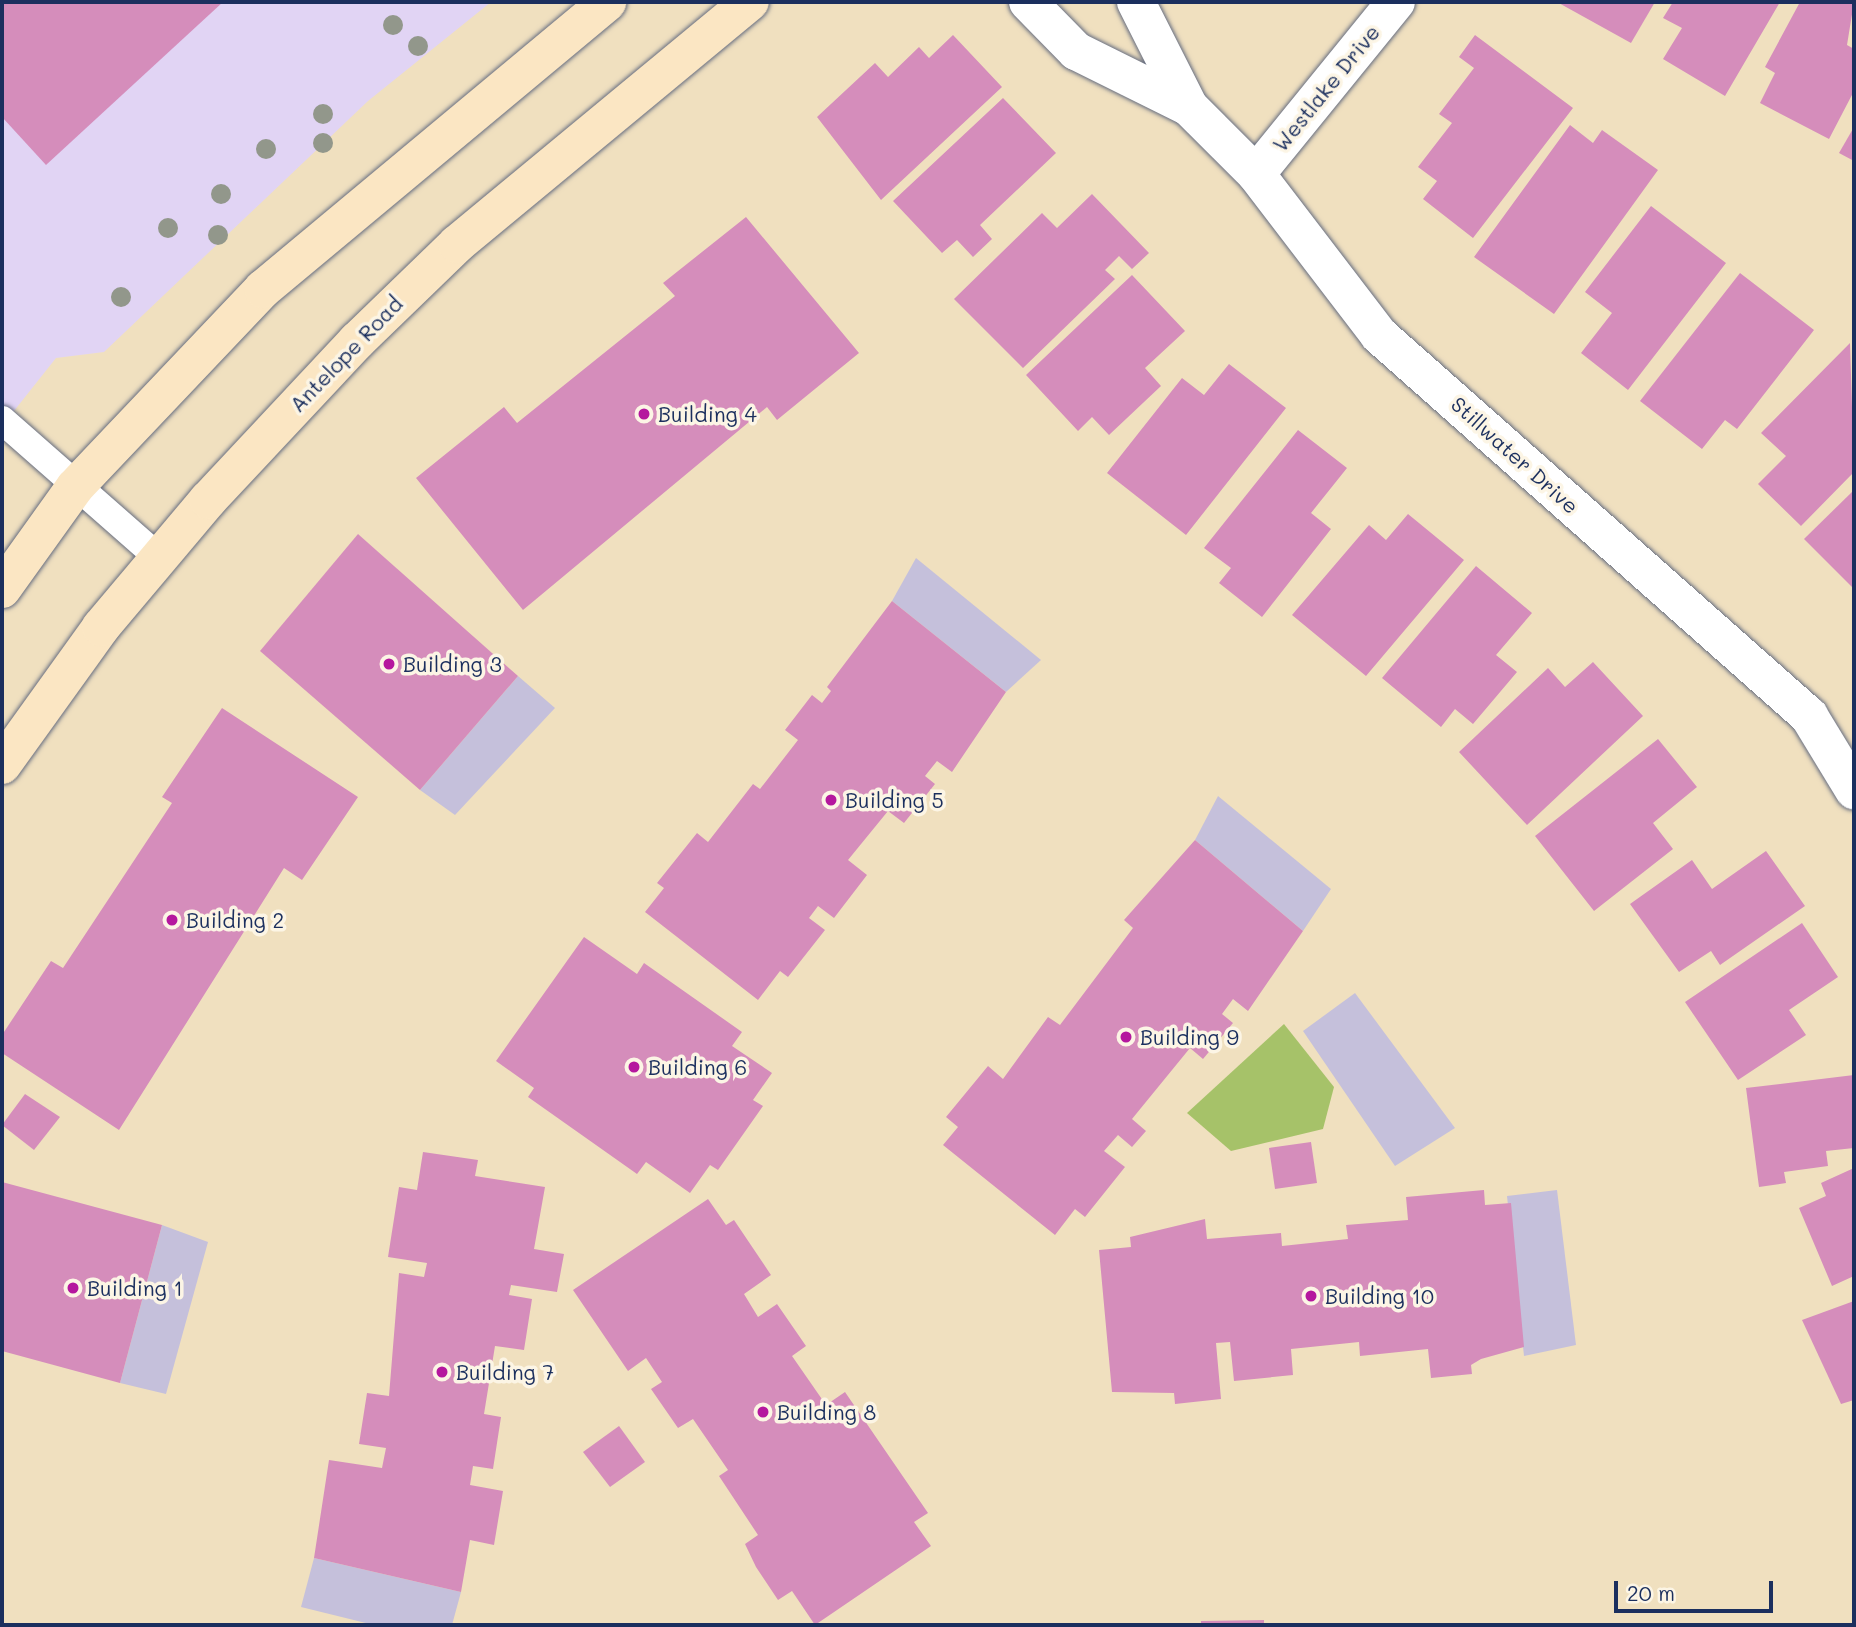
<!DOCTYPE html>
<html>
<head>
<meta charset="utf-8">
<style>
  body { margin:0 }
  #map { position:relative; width:1856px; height:1627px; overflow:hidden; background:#f0e0bf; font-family:Mali,sans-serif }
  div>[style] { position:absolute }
  .built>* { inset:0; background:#e1d4f4 }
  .industrial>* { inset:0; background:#c5c0db }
  .green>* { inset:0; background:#a6c269 }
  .building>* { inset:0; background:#d58dbb }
  .roads { filter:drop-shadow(0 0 2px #666d80) drop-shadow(0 0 2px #666d80) }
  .service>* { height:28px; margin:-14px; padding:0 14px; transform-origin:14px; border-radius:14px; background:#fff }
  .minor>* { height:38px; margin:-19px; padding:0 19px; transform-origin:19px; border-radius:19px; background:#fff }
  .secondary>* { height:38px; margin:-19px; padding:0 19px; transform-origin:19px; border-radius:19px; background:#fbe6c3 }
  .trees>* { width:20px; height:20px; margin:-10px; border-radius:50%; background:#92978b }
  .dots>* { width:19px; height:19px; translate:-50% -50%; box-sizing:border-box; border:4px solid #fcf5e5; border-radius:50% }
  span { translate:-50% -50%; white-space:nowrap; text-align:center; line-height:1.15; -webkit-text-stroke:7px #fcf5e5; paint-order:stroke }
  .street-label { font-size:21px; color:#1b2f5e }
  .poi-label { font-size:21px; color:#1b2f5e }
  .left { translate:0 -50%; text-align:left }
  .frame { position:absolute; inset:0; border:4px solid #1b2f5e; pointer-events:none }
  .scale { position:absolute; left:1614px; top:1581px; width:159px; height:32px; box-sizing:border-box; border:4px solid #1b2f5e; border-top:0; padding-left:9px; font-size:21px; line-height:24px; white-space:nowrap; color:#1b2f5e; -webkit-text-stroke:5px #fcf5e5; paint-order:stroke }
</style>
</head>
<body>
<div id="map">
  <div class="built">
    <div style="clip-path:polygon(2px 2px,491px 2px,368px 101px,104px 352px,56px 358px,2px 426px)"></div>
  </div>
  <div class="industrial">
    <div style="clip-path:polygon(916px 558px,1041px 660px,1006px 692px,892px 601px)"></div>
    <div style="clip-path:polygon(518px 676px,555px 708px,455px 815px,420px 790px)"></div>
    <div style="clip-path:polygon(1218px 796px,1331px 889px,1303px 931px,1195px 840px)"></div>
    <div style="clip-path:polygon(1355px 993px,1455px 1128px,1395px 1166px,1303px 1031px)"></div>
    <div style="clip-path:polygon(1557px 1190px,1576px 1345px,1524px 1356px,1507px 1196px)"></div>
    <div style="clip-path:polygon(162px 1225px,208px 1242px,166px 1394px,120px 1383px)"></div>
    <div style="clip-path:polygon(314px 1558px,461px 1592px,452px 1625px,374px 1625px,301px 1607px)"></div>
  </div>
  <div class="green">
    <div style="clip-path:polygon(1284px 1024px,1334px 1087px,1323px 1129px,1231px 1151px,1187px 1113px)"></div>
  </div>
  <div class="building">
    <div style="clip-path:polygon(2px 2px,223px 2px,46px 165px,2px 117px)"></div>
    <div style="clip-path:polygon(1557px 2px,1655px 2px,1631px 43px)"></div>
    <div style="clip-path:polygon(1673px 2px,1780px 2px,1725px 96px,1663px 59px,1682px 28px,1663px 18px)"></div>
    <div style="clip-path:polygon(1800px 2px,1854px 2px,1847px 45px,1854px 49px,1854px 91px,1829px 139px,1760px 103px,1775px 73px,1765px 67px)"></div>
    <div style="clip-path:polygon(953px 35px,1002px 87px,881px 200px,817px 117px,875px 63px,888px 77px,919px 47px,929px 58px)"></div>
    <div style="clip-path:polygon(1475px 35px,1573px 108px,1473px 238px,1423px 199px,1437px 181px,1418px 167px,1452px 123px,1439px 114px,1474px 68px,1459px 57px)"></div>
    <div style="clip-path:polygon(1003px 98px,1056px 153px,980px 225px,992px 239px,973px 257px,957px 240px,942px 253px,893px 201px)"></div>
    <div style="clip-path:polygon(1570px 125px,1593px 143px,1602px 130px,1658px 170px,1554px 314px,1474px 257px)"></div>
    <div style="clip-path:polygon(1854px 127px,1854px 161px,1839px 153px)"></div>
    <div style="clip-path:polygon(1092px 194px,1149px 253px,1132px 269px,1119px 256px,1105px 270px,1115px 279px,1023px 368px,954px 299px,1042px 213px,1057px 228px)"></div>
    <div style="clip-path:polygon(1651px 206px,1726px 263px,1628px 390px,1581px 353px,1612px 313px,1585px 292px)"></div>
    <div style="clip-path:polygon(746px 217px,859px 353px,777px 420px,767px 407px,523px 610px,416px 478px,504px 407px,517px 423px,675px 296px,663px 283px)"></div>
    <div style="clip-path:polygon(1740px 273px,1814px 330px,1737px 429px,1725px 420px,1702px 449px,1640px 401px)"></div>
    <div style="clip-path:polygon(1132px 275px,1185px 331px,1145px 368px,1161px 386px,1109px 435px,1092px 417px,1078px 431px,1026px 375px)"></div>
    <div style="clip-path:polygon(1850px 343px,1854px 472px,1801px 526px,1758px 484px,1786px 456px,1761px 433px)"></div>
    <div style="clip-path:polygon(1229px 364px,1286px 408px,1186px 535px,1107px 473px,1182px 378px,1204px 395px)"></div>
    <div style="clip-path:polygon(1298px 430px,1347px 468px,1311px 513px,1331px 529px,1262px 617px,1219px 583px,1231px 568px,1204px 548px)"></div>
    <div style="clip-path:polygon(1854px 490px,1854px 589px,1804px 539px)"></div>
    <div style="clip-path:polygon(1408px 514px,1464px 560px,1366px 676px,1292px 615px,1369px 525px,1386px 540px)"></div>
    <div style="clip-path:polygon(358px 534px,518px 676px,420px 790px,260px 651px)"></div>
    <div style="clip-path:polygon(1476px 566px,1532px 613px,1496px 655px,1517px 672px,1473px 724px,1455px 709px,1441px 727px,1382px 678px)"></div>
    <div style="clip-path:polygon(892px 601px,1006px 692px,952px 772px,937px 761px,925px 776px,935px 784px,904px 823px,888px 811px,848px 860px,867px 875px,834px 918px,818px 906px,809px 918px,825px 930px,788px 977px,780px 971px,758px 1000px,645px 912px,664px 888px,657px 883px,697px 833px,708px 842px,753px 784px,760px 789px,798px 740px,785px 730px,812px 695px,822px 703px,831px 691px,827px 687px)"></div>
    <div style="clip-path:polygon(1593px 662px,1643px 716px,1527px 825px,1459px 752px,1548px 668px,1565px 687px)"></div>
    <div style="clip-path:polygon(222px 708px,358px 797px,302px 880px,284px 868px,119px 1130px,2px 1053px,2px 1035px,51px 961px,63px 968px,172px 803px,162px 797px)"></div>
    <div style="clip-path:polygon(1658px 739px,1697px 787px,1653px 823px,1673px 849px,1594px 911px,1535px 836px)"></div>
    <div style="clip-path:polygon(1195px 840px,1303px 931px,1248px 1011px,1233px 999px,1222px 1014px,1233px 1023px,1203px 1059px,1190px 1048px,1132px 1119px,1146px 1131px,1132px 1147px,1118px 1135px,1104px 1151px,1125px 1167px,1085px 1217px,1075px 1209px,1055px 1235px,943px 1145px,958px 1127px,946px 1117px,988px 1066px,1003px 1079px,1048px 1017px,1060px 1025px,1133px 928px,1124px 920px)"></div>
    <div style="clip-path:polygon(1766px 851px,1805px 906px,1720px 965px,1711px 951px,1679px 972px,1630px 904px,1692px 860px,1712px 889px)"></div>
    <div style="clip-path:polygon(1802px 923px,1838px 977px,1789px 1010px,1806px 1035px,1738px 1080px,1685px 1002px)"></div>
    <div style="clip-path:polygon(584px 937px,637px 974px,644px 963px,742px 1032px,732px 1046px,772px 1073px,753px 1100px,763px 1106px,718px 1170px,710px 1165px,690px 1193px,646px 1162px,637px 1174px,528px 1097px,534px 1088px,496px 1061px)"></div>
    <div style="clip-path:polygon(1854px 1075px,1854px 1148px,1826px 1151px,1828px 1166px,1784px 1172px,1786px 1183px,1759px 1187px,1746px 1088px)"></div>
    <div style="clip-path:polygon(25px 1094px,60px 1117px,34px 1150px,2px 1125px)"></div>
    <div style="clip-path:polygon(1311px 1142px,1317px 1183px,1275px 1189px,1269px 1148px)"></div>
    <div style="clip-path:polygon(423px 1152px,478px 1160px,475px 1176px,545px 1187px,534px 1249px,564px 1254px,557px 1292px,511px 1285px,509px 1295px,532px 1299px,524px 1350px,495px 1346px,484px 1414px,501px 1417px,493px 1469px,473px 1466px,470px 1485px,503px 1491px,494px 1545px,470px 1540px,461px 1592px,314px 1558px,329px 1460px,382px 1468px,386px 1448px,359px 1444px,367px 1393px,389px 1396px,399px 1273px,424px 1277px,427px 1263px,388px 1257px,399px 1187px,417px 1190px)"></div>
    <div style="clip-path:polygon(1854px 1168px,1854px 1276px,1832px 1286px,1799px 1208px,1826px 1196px,1821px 1183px)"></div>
    <div style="clip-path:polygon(2px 1182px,162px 1225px,120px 1383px,2px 1351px)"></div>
    <div style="clip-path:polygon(1484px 1190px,1485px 1205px,1511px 1203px,1524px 1347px,1481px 1359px,1471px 1365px,1472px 1374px,1431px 1378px,1428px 1349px,1360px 1356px,1359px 1342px,1291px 1349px,1293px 1375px,1234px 1381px,1230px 1342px,1216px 1343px,1221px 1399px,1175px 1404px,1174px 1393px,1112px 1392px,1099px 1250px,1131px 1247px,1130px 1237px,1205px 1219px,1207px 1239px,1281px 1233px,1282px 1246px,1348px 1239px,1346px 1225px,1408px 1220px,1406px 1197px)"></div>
    <div style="clip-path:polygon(708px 1199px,726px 1225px,734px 1220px,771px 1275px,744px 1294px,758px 1317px,777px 1304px,806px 1346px,792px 1356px,826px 1405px,845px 1392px,928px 1513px,914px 1522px,931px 1546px,815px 1625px,792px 1591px,778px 1600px,756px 1567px,745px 1544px,758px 1535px,719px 1476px,728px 1470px,693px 1419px,678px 1428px,651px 1389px,662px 1382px,646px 1358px,628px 1371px,573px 1290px)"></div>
    <div style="clip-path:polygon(1854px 1301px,1854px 1400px,1841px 1404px,1802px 1320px)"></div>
    <div style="clip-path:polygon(619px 1426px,645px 1462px,610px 1487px,583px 1452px)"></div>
    <div style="clip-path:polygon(1264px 1620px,1264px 1625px,1201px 1625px,1201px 1621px)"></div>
  </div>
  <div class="roads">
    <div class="service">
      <div style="left:2px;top:420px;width:209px;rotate:41.3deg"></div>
    </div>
    <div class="minor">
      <div style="left:1028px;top:2px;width:69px;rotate:45.6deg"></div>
      <div style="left:1076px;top:51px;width:126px;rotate:26.4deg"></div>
      <div style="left:1189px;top:107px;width:95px;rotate:45deg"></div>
      <div style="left:1256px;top:174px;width:203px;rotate:52.6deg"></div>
      <div style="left:1379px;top:335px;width:575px;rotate:41.54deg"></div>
      <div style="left:1809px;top:716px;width:87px;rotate:58.7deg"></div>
      <div style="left:1136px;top:2px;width:118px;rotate:63.2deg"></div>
      <div style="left:1256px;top:174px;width:222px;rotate:-50.9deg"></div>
    </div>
    <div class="secondary">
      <div style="left:2px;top:589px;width:125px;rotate:-54.4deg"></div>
      <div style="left:75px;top:487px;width:273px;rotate:-46.5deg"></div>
      <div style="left:263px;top:289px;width:448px;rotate:-39.8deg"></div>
      <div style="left:2px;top:765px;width:170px;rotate:-54.3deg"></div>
      <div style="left:101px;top:627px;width:166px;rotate:-49.9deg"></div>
      <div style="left:208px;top:500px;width:218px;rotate:-46.9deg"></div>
      <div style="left:357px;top:341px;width:139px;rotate:-44.1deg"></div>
      <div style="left:457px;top:244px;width:380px;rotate:-39.6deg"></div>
    </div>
  </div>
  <div class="trees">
    <div style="left:393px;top:25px"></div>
    <div style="left:418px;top:46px"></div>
    <div style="left:323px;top:114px"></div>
    <div style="left:323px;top:143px"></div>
    <div style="left:266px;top:149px"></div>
    <div style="left:221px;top:194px"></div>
    <div style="left:168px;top:228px"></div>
    <div style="left:218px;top:235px"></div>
    <div style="left:121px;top:297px"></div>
  </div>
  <div class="dots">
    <div style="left:644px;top:414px;background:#b5179e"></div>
    <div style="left:389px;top:664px;background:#b5179e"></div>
    <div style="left:831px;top:800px;background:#b5179e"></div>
    <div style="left:172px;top:920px;background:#b5179e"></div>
    <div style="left:1126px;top:1037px;background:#b5179e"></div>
    <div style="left:634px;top:1067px;background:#b5179e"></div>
    <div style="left:73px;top:1288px;background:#b5179e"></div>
    <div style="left:1311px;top:1296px;background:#b5179e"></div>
    <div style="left:442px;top:1372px;background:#b5179e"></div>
    <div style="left:763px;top:1412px;background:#b5179e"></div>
  </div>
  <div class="street-label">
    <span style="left:1326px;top:88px;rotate:-51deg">Westlake Drive</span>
    <span style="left:346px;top:354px;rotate:-46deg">Antelope Road</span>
    <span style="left:1515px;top:455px;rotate:42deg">Stillwater Drive</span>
  </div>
  <div class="poi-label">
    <span class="left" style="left:658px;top:414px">Building 4</span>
    <span class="left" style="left:403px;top:664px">Building 3</span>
    <span class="left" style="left:845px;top:800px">Building 5</span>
    <span class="left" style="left:186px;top:920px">Building 2</span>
    <span class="left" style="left:1140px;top:1037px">Building 9</span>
    <span class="left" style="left:648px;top:1067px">Building 6</span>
    <span class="left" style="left:87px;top:1288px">Building 1</span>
    <span class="left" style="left:1325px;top:1296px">Building 10</span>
    <span class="left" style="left:456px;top:1372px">Building 7</span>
    <span class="left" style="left:777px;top:1412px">Building 8</span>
  </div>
  <div class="frame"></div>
  <div class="scale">20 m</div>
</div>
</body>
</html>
